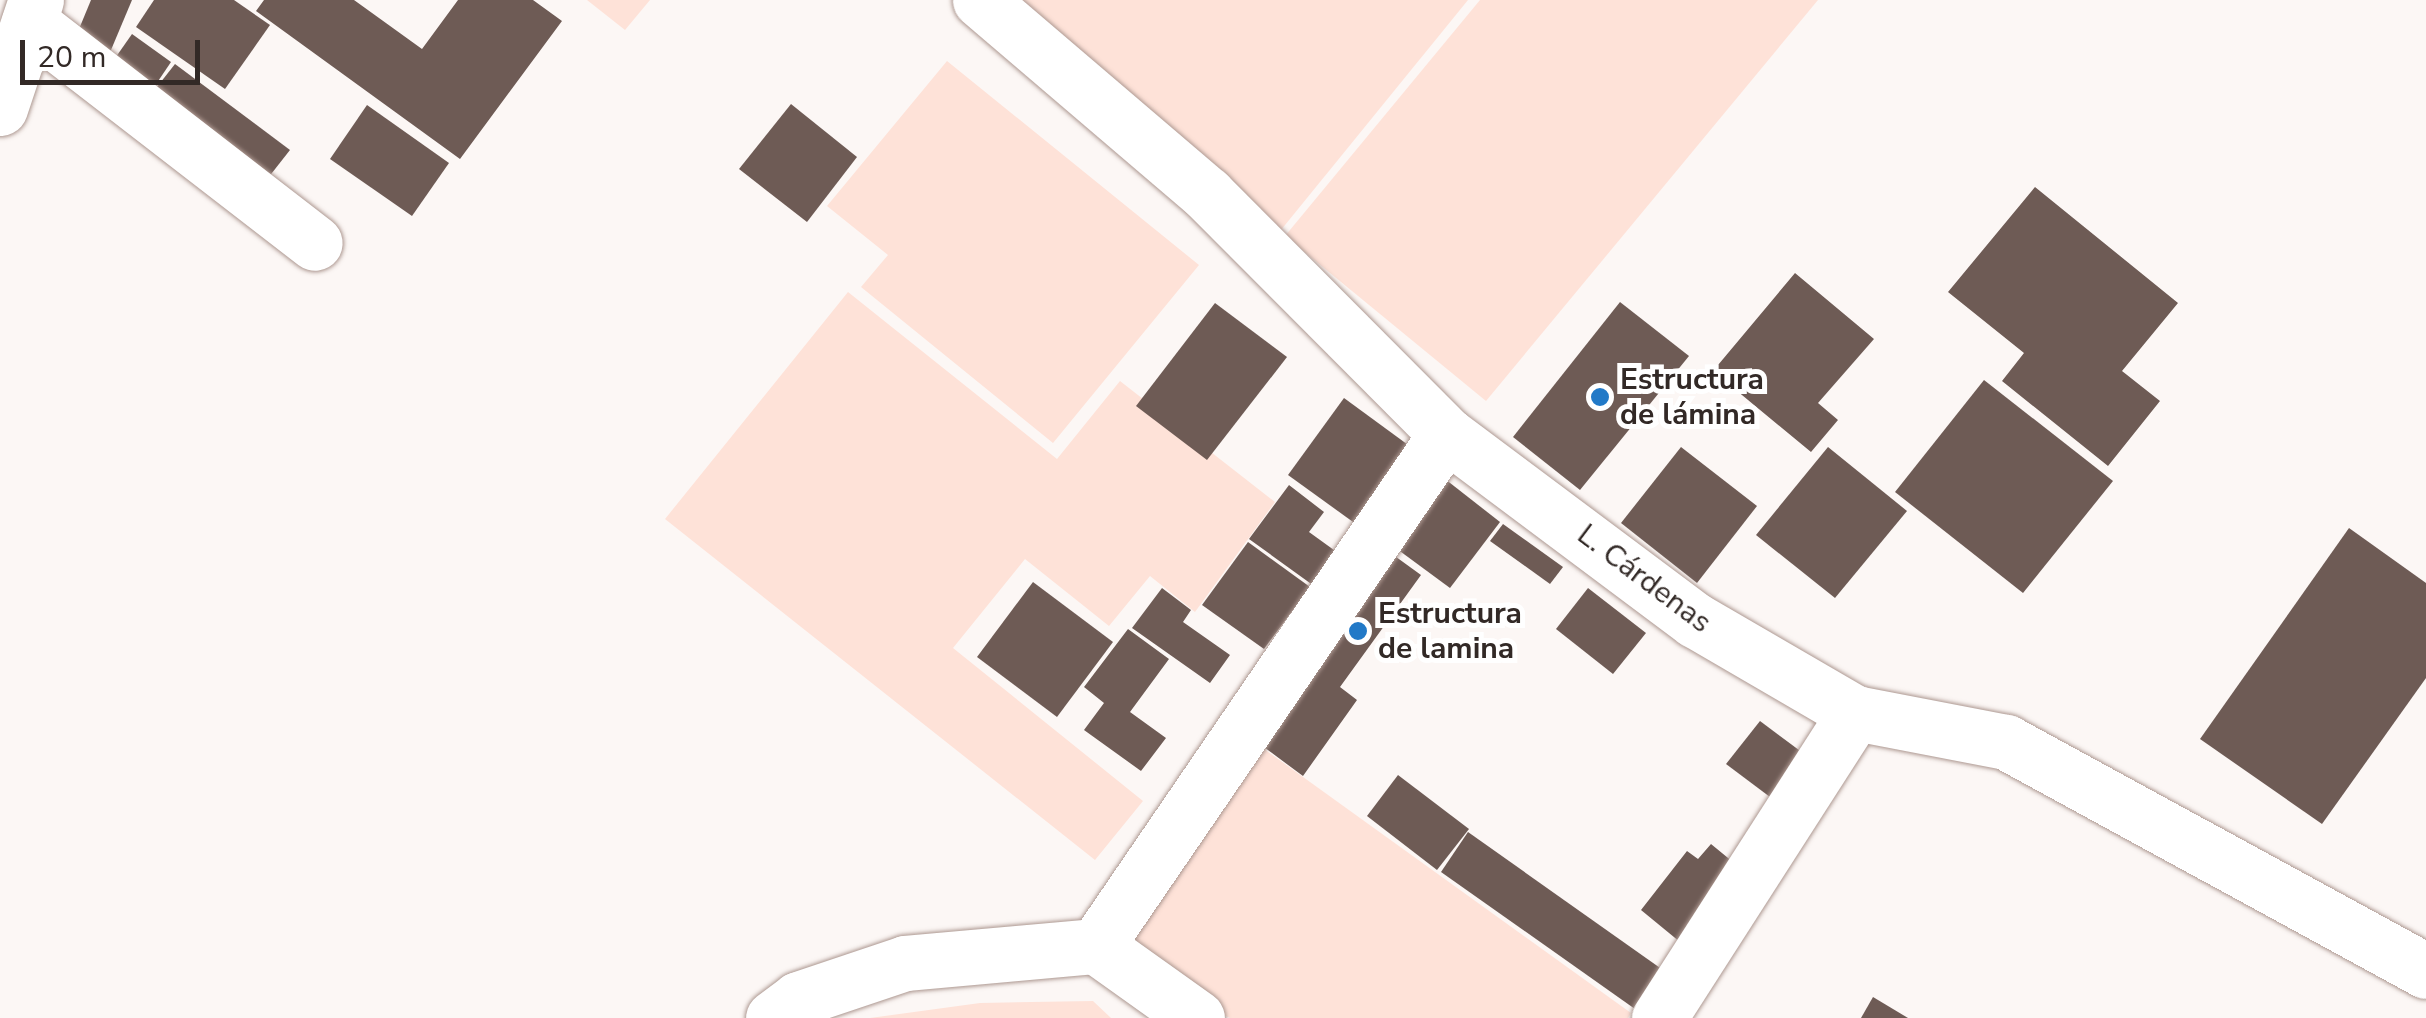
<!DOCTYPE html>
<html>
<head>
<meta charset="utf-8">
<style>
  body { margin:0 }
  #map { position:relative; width:2426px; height:1018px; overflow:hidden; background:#fcf7f5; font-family:"Nunito Sans",sans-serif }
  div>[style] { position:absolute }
  .green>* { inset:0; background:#fee2d8 }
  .building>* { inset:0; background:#6e5b55 }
  .roads { filter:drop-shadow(0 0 2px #ad9891) drop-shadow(0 0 2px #ad9891) }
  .minor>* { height:55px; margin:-27.5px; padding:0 27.5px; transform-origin:27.5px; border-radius:27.5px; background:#fff }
  .dots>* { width:28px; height:28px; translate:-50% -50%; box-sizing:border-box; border:5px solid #fff; border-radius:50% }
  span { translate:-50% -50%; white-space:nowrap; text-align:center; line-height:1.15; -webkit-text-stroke:10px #fff; paint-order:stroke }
  .poi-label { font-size:30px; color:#322926; font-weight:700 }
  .left { translate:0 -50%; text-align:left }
  .street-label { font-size:30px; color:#322926 }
  .scale { position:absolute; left:20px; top:40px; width:180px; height:45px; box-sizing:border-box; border:5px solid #322926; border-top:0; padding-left:12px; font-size:30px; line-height:35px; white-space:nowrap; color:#322926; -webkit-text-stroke:8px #fff; paint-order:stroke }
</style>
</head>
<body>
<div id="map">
  <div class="green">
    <div style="clip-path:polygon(587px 0,650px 0,625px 30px)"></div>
    <div style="clip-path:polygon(1007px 0,1468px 0,1281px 230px)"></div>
    <div style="clip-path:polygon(1480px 0,1818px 0,1486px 401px,1285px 236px)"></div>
    <div style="clip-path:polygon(947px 61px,1199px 265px,1053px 443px,861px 287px,888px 255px,827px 206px)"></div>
    <div style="clip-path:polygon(848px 292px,1057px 459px,1120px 381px,1275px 502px,1195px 612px,1150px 576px,1109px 626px,1025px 559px,953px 648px,1143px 801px,1095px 860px,665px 519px)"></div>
    <div style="clip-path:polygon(1260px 746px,1631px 1013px,1628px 1018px,1230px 1018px,1204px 1006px,1123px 940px)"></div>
    <div style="clip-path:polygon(1093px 1001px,1111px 1018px,870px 1018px,980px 1003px)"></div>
  </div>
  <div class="building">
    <div style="clip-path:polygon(91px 0,132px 0,103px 69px,72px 46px)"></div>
    <div style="clip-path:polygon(154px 0,234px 0,270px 25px,225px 89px,136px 27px)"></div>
    <div style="clip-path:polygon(264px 0,354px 0,422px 49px,458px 0,533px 0,562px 21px,460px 159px,256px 11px)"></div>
    <div style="clip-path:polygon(132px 34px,171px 62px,144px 102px,104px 74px)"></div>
    <div style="clip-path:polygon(175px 64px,290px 150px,257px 192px,142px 106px)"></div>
    <div style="clip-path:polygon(791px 104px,857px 157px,807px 222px,739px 169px)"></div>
    <div style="clip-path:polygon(367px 105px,449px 163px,412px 216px,330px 159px)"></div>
    <div style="clip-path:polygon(2035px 187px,2178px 303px,2122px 371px,2160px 401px,2108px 466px,2002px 381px,2024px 353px,1948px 292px)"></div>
    <div style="clip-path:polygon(1795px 273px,1874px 339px,1818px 403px,1838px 420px,1811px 452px,1713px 371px)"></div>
    <div style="clip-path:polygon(1620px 302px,1689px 356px,1580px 490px,1513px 437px)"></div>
    <div style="clip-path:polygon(1215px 303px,1287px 357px,1207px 460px,1136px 406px)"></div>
    <div style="clip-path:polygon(1984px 380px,2113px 481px,2023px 593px,1895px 492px)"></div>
    <div style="clip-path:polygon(1344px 398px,1415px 450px,1360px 527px,1288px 475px)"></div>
    <div style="clip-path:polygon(1681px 447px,1757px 506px,1697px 583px,1621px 523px)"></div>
    <div style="clip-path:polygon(1828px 447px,1907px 511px,1835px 598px,1756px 535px)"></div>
    <div style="clip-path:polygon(1445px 479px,1500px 522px,1450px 588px,1393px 546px)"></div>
    <div style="clip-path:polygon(1289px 485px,1324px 512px,1309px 532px,1345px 558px,1321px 591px,1249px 539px)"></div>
    <div style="clip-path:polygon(1503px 524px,1563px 567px,1550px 584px,1490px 541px)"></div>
    <div style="clip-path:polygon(2349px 528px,2426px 583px,2426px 678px,2322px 824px,2200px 739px)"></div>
    <div style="clip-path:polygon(1248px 542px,1310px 587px,1264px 649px,1202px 605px)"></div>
    <div style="clip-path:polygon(1392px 554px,1421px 575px,1340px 687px,1357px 700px,1303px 776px,1257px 742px)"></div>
    <div style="clip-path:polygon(1033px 582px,1113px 642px,1057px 717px,977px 657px)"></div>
    <div style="clip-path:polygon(1162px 588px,1191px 610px,1183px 622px,1230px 655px,1210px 683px,1132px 628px)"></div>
    <div style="clip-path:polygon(1588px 588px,1646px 633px,1613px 674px,1556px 629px)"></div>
    <div style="clip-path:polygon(1128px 629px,1169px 659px,1130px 712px,1166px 738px,1141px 771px,1084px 730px,1104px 703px,1084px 687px)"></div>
    <div style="clip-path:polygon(1760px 721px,1811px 759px,1778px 803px,1726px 764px)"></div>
    <div style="clip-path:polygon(1398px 775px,1469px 829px,1437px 870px,1367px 816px)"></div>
    <div style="clip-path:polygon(1468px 832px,1663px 970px,1635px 1009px,1441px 872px)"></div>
    <div style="clip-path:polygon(1711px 844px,1739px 867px,1680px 942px,1641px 910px,1687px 851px,1698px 859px)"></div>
    <div style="clip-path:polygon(1873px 997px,1908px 1018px,1861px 1018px)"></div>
  </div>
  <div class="roads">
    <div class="minor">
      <div style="left:980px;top:0;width:299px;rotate:40.5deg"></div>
      <div style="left:1207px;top:194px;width:339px;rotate:45.1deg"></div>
      <div style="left:1446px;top:434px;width:311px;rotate:36.8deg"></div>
      <div style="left:1695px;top:620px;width:185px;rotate:30.2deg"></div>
      <div style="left:1855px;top:713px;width:154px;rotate:10.9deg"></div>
      <div style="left:2006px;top:742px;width:478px;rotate:28.6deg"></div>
      <div style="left:29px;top:22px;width:361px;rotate:37.7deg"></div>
      <div style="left:0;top:108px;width:114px;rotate:-71.6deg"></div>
      <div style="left:773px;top:1018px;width:31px;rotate:-37deg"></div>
      <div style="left:798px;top:999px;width:113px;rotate:-18.6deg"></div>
      <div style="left:905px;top:963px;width:192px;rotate:-5.1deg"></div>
      <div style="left:1197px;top:1018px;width:124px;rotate:-144.5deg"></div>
      <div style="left:1096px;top:946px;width:620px;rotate:-55.64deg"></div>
      <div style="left:1659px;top:1018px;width:363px;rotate:-57.3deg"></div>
    </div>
  </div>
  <div class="dots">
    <div style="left:1600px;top:397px;background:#2279c7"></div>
    <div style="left:1358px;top:631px;background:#2279c7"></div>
  </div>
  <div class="poi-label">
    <span class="left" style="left:1620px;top:397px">Estructura<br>de lámina</span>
    <span class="left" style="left:1378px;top:631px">Estructura<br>de lamina</span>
  </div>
  <div class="street-label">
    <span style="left:1644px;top:579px;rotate:37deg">L. Cárdenas</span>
  </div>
  <div class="scale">20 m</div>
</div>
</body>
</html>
